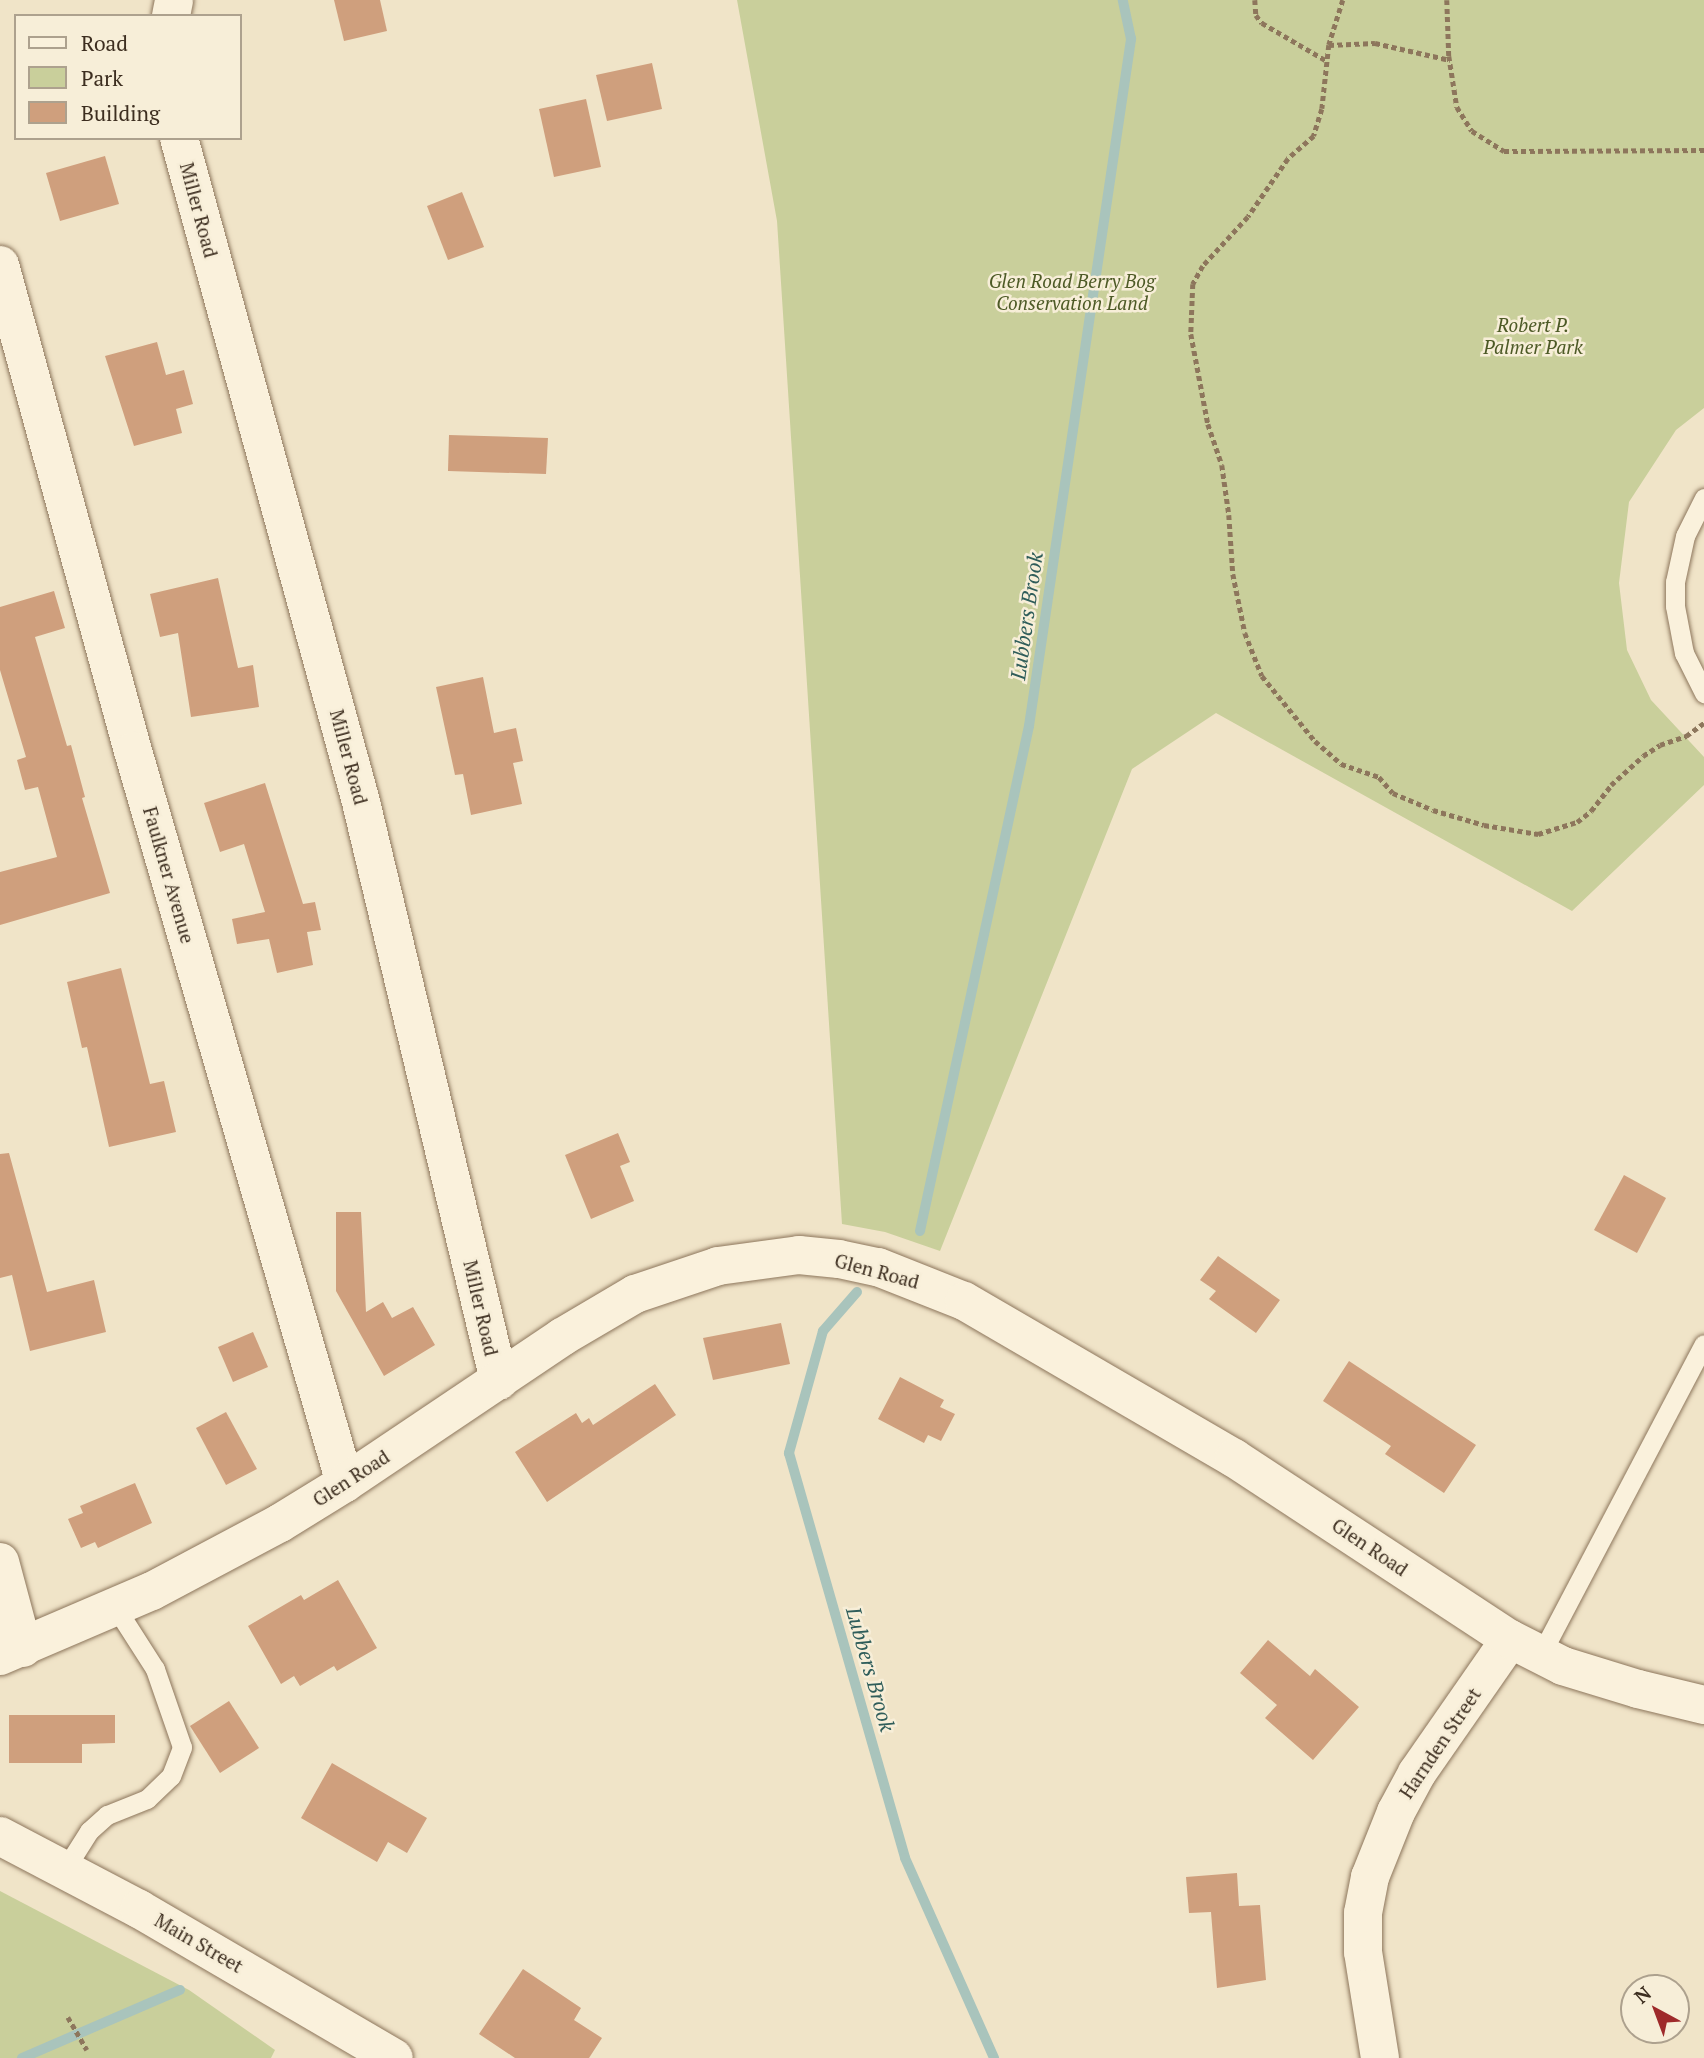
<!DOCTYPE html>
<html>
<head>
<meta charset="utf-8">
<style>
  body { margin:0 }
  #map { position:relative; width:1704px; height:2058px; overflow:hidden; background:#f0e4c8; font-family:"PT Serif",serif }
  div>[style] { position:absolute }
  .green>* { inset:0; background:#c9cf9b }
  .stream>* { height:10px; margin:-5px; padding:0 5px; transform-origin:5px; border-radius:5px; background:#a9c4bc }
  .building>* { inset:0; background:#cf9f7d }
  .path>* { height:4.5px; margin-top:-2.25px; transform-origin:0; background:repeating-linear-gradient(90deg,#8d765c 0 5px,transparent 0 8.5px) }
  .roads { filter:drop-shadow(0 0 2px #8d765c) drop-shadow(0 0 2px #8d765c) }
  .lane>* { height:19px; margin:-9.5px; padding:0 9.5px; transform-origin:9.5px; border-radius:9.5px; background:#faf1dc }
  .street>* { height:38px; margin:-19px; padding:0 19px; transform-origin:19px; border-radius:19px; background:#faf1dc }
  .secondary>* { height:38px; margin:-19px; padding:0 19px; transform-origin:19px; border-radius:19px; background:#faf1dc }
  span { translate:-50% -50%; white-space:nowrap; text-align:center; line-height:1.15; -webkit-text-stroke:5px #f7eed8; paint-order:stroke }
  .street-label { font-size:19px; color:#3d2e20 }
  .park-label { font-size:19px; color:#4d5a26; font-style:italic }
  .water-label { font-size:21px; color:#2f5d5a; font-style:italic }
  .legend { position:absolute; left:14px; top:14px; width:228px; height:126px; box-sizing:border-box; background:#f7eed8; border:2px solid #ada18e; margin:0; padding:9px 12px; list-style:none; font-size:21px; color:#3d2e20 }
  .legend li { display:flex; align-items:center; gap:14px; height:35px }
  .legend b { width:35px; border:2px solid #ada18e }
  .north { position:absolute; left:1620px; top:1974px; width:70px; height:70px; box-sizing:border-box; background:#f7eed8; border:2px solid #ada18e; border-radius:50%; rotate:319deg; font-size:19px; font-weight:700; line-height:28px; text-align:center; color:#3d2e20 }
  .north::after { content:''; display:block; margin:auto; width:24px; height:32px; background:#9e2a2b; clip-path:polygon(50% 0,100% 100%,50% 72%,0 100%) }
</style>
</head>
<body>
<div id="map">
  <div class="green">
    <div style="clip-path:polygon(737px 0,1704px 0,1704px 408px,1676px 430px,1629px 502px,1619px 583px,1627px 650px,1651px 700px,1704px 757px,1704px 785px,1572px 911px,1216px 713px,1132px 769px,940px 1251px,885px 1232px,842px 1224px,777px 221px)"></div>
    <div style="clip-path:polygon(0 1891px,189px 1990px,275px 2050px,271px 2058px,0 2058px)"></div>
  </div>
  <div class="stream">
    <div style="left:920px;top:1231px;width:517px;rotate:-77.82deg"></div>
    <div style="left:1029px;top:726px;width:695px;rotate:-81.55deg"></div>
    <div style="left:1131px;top:39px;width:40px;rotate:-102deg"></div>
    <div style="left:857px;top:1292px;width:52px;rotate:131.1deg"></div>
    <div style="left:823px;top:1331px;width:127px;rotate:105.6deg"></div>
    <div style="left:789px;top:1453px;width:421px;rotate:74deg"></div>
    <div style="left:905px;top:1858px;width:219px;rotate:66deg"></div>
    <div style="left:22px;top:2058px;width:172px;rotate:-23.3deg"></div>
  </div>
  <div class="building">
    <div style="clip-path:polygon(334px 0,380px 0,387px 31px,344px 41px)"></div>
    <div style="clip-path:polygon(652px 63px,662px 109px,607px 121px,596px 75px)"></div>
    <div style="clip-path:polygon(586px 99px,601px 167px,554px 177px,539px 109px)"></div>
    <div style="clip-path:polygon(105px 156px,119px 204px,60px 221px,46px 173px)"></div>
    <div style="clip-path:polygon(462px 192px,484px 247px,448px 260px,427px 206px)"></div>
    <div style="clip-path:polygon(157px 342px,166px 375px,184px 370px,193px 404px,176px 409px,182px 433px,134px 446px,105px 356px)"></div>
    <div style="clip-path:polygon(449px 435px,548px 438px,546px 474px,448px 471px)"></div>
    <div style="clip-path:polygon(218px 578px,238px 668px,253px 665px,259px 707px,191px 717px,178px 633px,160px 637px,150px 594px)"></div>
    <div style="clip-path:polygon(54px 591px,65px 628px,35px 637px,67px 746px,71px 745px,85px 797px,82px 798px,110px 893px,0 925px,0 872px,57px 857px,38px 787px,25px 790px,17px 760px,26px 757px,0 670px,0 607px)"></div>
    <div style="clip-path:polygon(483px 677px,494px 733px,516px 728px,523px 761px,513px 763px,522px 804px,471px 815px,463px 774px,455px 775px,436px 687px)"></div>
    <div style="clip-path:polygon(265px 783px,303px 904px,315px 902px,321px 930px,307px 932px,313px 965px,277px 973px,269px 939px,237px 944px,232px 919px,265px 912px,244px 844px,220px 852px,204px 803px)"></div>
    <div style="clip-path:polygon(121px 968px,150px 1084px,164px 1081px,176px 1132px,109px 1147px,87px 1047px,82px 1048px,67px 982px)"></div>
    <div style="clip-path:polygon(618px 1133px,630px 1162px,620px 1166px,634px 1201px,591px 1219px,565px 1155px)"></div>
    <div style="clip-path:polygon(9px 1153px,47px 1292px,94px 1280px,106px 1332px,30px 1351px,12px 1275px,0 1278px,0 1154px)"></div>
    <div style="clip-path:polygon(1624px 1175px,1666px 1198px,1637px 1253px,1594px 1230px)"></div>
    <div style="clip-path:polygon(336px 1212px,361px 1212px,366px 1312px,383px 1302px,392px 1318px,413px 1307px,435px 1345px,384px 1376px,336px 1291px)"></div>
    <div style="clip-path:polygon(1218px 1256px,1280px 1300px,1256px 1333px,1209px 1299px,1216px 1291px,1200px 1280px)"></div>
    <div style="clip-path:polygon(781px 1323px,790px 1364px,713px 1380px,703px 1338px)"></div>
    <div style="clip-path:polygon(253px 1332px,268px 1367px,233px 1382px,218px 1347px)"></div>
    <div style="clip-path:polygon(1349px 1361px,1476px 1445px,1444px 1493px,1385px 1454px,1391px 1446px,1323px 1401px)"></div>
    <div style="clip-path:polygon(900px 1377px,944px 1400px,940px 1407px,955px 1414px,941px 1441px,928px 1435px,924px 1443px,878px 1419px)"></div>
    <div style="clip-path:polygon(655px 1384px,676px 1415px,547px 1502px,515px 1452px,576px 1413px,582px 1423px,589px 1418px,593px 1425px)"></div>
    <div style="clip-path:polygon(226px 1412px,257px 1469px,226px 1485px,196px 1428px)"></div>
    <div style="clip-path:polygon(135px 1483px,152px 1523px,98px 1548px,95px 1542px,81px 1548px,68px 1519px,83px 1513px,80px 1506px)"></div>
    <div style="clip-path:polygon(338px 1580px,377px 1648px,337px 1671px,334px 1666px,300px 1686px,294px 1676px,281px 1684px,248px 1626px,301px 1595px,304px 1600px)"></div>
    <div style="clip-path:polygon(1268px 1640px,1310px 1676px,1315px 1669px,1359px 1707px,1313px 1760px,1265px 1718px,1277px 1705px,1240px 1673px)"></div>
    <div style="clip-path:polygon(229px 1701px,259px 1748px,220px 1773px,190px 1726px)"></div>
    <div style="clip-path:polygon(9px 1715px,115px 1715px,115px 1743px,82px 1744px,82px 1763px,9px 1763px)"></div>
    <div style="clip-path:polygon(332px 1763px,427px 1818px,407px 1853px,388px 1842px,377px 1862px,301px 1818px)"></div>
    <div style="clip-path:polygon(1237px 1873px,1239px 1906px,1260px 1905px,1266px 1980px,1217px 1988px,1211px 1912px,1189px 1913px,1186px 1877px)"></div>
    <div style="clip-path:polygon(523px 1969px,581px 2008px,574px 2020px,602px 2038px,589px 2058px,515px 2058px,479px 2034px)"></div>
  </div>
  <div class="path">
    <div style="left:1255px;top:0;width:15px;rotate:86deg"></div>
    <div style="left:1256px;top:15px;width:10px;rotate:53deg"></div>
    <div style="left:1262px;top:23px;width:75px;rotate:30.3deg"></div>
    <div style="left:1343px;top:0;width:47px;rotate:107.3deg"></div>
    <div style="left:1329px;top:45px;width:64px;rotate:96.2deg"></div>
    <div style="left:1322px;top:109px;width:28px;rotate:107deg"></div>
    <div style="left:1314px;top:136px;width:35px;rotate:139deg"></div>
    <div style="left:1288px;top:159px;width:70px;rotate:124.6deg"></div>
    <div style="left:1248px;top:217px;width:67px;rotate:132.6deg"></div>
    <div style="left:1203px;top:266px;width:21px;rotate:119deg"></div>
    <div style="left:1193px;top:284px;width:50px;rotate:92.3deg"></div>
    <div style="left:1191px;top:334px;width:92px;rotate:79.3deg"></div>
    <div style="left:1208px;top:424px;width:43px;rotate:71.1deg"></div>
    <div style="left:1222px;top:465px;width:50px;rotate:82deg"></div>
    <div style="left:1229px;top:515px;width:59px;rotate:86.1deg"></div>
    <div style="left:1233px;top:574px;width:60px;rotate:78.5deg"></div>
    <div style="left:1245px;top:633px;width:46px;rotate:68.4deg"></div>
    <div style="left:1262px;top:676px;width:84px;rotate:50.8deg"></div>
    <div style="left:1315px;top:741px;width:35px;rotate:41deg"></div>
    <div style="left:1341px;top:764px;width:40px;rotate:18.9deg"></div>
    <div style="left:1379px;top:777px;width:21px;rotate:49deg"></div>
    <div style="left:1393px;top:793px;width:43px;rotate:23deg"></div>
    <div style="left:1433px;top:810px;width:53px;rotate:16.4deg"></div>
    <div style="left:1484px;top:825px;width:55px;rotate:9.5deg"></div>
    <div style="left:1538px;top:834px;width:41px;rotate:-17.1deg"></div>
    <div style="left:1577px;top:822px;width:18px;rotate:-38deg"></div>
    <div style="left:1591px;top:811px;width:33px;rotate:-52deg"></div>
    <div style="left:1611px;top:785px;width:43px;rotate:-42.2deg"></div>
    <div style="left:1643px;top:756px;width:20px;rotate:-33deg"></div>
    <div style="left:1660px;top:745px;width:28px;rotate:-19deg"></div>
    <div style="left:1686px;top:736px;width:22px;rotate:-36deg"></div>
    <div style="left:1447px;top:0;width:56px;rotate:88deg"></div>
    <div style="left:1449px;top:56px;width:52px;rotate:81.1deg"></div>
    <div style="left:1457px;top:107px;width:28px;rotate:58deg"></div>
    <div style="left:1472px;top:131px;width:38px;rotate:32deg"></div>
    <div style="left:1504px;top:151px;width:200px;rotate:-0.3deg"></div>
    <div style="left:1329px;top:45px;width:46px;rotate:-2.5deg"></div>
    <div style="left:1375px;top:43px;width:77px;rotate:12.8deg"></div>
    <div style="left:68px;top:2017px;width:38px;rotate:60deg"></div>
  </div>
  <div class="roads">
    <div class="lane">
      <div style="left:1704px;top:498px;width:42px;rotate:116.6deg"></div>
      <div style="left:1685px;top:536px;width:47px;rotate:102.3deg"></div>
      <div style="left:1675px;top:582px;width:24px;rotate:90deg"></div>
      <div style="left:1675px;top:606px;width:48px;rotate:79.2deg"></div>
      <div style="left:1684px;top:653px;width:45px;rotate:63.4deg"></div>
      <div style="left:1540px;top:1656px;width:352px;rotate:-62.3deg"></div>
      <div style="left:65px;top:1869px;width:45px;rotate:-57.7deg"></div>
      <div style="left:89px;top:1831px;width:24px;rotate:-42deg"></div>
      <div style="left:107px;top:1815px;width:43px;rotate:-21.8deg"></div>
      <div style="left:147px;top:1799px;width:33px;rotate:-44deg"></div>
      <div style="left:171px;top:1776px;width:31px;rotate:-69deg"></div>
      <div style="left:182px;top:1747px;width:83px;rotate:-109.1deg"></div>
      <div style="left:155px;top:1669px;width:72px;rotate:-122.6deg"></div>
    </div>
    <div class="street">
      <div style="left:171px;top:16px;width:16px;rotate:-79deg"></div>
      <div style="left:179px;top:138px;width:688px;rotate:74.67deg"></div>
      <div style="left:361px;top:802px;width:595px;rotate:76.59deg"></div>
      <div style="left:0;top:265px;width:504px;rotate:74.7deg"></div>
      <div style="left:133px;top:751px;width:762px;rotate:73.85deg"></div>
      <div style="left:0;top:1562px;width:89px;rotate:75deg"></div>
      <div style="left:1380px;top:2058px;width:107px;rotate:-99.1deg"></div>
      <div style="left:1363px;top:1952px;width:39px;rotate:-90deg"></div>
      <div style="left:1363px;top:1913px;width:37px;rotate:-79deg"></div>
      <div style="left:1370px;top:1877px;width:70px;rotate:-68.2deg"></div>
      <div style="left:1396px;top:1812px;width:44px;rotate:-61.7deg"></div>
      <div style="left:1417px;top:1773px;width:163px;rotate:-55.2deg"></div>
    </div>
    <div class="secondary">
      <div style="left:0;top:1656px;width:165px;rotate:-23.2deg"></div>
      <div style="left:152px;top:1591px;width:145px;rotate:-28deg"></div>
      <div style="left:280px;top:1523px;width:76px;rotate:-31.6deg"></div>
      <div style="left:345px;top:1483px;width:262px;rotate:-33.9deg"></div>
      <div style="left:562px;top:1337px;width:85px;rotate:-30.5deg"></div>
      <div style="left:635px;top:1294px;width:88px;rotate:-18.6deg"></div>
      <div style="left:718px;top:1266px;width:82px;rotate:-7.7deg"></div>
      <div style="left:799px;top:1255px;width:40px;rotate:5.7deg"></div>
      <div style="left:839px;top:1259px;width:40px;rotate:12deg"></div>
      <div style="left:878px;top:1267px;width:92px;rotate:21.6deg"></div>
      <div style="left:964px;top:1301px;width:312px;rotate:30.2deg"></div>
      <div style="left:1234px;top:1458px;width:330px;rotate:33.3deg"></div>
      <div style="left:1510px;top:1639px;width:59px;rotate:27deg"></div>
      <div style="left:1563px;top:1666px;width:78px;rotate:17deg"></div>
      <div style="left:1638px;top:1689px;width:68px;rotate:13.6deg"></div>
      <div style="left:0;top:1836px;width:157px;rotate:27.7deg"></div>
      <div style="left:139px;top:1909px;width:295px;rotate:30.3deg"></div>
    </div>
  </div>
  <div class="street-label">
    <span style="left:199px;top:210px;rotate:75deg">Miller Road</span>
    <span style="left:349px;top:757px;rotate:75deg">Miller Road</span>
    <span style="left:169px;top:875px;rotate:74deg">Faulkner Avenue</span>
    <span style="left:877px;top:1271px;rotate:15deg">Glen Road</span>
    <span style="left:481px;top:1308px;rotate:77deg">Miller Road</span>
    <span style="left:351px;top:1478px;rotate:-33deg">Glen Road</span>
    <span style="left:1370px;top:1547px;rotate:34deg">Glen Road</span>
    <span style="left:1440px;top:1743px;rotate:-56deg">Harnden Street</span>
    <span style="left:199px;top:1943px;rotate:30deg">Main Street</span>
  </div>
  <div class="park-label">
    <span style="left:1072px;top:292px">Glen Road Berry Bog<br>Conservation Land</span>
    <span style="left:1533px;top:336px">Robert P.<br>Palmer Park</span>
  </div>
  <div class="water-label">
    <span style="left:1026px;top:616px;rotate:-82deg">Lubbers Brook</span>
    <span style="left:871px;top:1669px;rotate:74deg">Lubbers Brook</span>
  </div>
  <ul class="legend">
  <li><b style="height:9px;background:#faf1dc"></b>Road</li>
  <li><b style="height:19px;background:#c9cf9b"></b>Park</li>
  <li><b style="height:19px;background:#cf9f7d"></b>Building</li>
  </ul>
  <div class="north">N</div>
</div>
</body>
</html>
